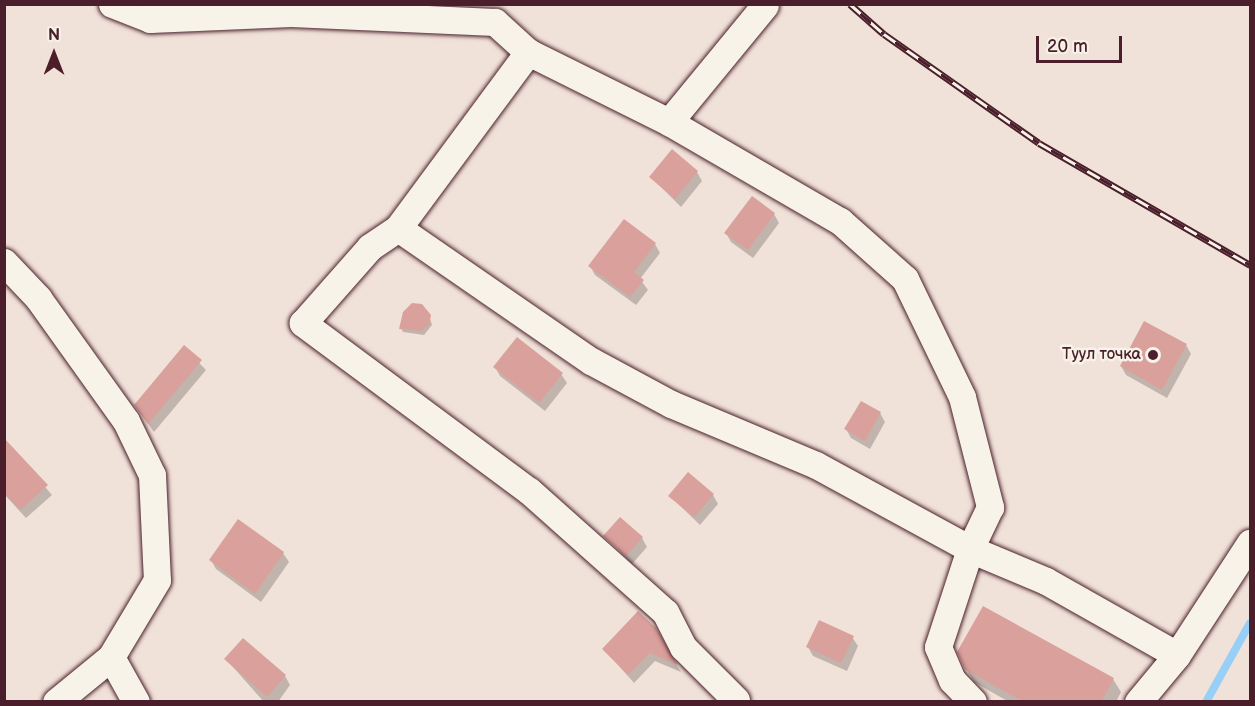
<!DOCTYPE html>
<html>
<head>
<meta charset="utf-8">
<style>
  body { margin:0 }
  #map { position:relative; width:1255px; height:706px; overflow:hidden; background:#f1e2d9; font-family:"Balsamiq Sans",sans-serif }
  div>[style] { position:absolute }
  .shadow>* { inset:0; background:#0003 }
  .stream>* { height:8px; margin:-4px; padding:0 4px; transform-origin:4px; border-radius:4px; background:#97cff6 }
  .building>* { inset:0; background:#daa09b }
  .roads { filter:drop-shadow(0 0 2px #4a1f2b) drop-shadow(0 0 2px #4a1f2b) }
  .street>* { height:27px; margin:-13.5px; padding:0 13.5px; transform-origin:13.5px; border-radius:13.5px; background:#f7f3e8 }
  .rail>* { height:7px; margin-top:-3.5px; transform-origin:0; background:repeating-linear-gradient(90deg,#f7f3e8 0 14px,#4a1f2b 0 28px); box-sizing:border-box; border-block:2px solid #4a1f2b }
  .dots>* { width:16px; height:16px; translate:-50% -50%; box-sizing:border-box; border:3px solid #f7f3e8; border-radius:50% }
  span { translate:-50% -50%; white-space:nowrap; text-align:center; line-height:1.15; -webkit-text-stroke:5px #f7f3e8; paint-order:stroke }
  .poi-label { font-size:16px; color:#4a1f2b }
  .right { translate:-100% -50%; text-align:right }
  .frame { position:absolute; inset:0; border:6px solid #4a1f2b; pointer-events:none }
  .north { position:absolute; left:24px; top:24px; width:60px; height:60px; -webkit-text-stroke:4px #f7f3e8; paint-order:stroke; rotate:0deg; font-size:16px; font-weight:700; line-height:24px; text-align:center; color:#4a1f2b }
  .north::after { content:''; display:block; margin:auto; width:21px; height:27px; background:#4a1f2b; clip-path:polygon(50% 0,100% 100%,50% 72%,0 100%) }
  .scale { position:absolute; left:1036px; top:36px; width:86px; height:27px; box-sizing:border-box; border:3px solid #4a1f2b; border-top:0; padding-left:8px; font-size:18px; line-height:21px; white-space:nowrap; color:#4a1f2b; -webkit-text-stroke:4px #f7f3e8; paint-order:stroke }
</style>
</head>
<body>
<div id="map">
  <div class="shadow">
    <div style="clip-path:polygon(697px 172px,702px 181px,681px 207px,651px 177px)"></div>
    <div style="clip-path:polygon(774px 214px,779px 223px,753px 258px,731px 242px,726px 233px)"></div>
    <div style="clip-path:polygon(624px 221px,655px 244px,660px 253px,640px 279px,648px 290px,636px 305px,595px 275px,590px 266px)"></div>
    <div style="clip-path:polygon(413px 305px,428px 312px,432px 325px,424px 335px,403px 332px,401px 328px)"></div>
    <div style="clip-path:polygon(1186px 345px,1191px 354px,1167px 398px,1126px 375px,1121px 366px)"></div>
    <div style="clip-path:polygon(184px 347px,206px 370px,154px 432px,141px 414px)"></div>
    <div style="clip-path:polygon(495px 367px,561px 374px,567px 383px,545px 411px,500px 376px)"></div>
    <div style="clip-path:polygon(880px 413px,885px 422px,870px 449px,851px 438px,846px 429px)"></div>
    <div style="clip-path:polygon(15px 451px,52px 495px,26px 518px,4px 494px,4px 461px)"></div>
    <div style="clip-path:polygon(713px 495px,718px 504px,700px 525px,670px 496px)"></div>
    <div style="clip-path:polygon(239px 521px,283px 553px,289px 562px,261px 602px,216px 569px,211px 560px)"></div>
    <div style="clip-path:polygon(605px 536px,642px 538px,647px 547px,632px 564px)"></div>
    <div style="clip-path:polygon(654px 629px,681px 672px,655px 661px,634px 683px,604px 649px)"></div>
    <div style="clip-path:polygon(852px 637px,858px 646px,847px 671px,813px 656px,808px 647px)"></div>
    <div style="clip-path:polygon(226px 659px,285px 676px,290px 685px,278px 702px,264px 702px)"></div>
    <div style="clip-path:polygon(966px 669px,1113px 679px,1121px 692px,1116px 702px,1009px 702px,974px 682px)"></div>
  </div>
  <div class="stream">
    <div style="left:1206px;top:702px;width:90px;rotate:-60.9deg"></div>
  </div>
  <div class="building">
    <div style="clip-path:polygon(672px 149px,698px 171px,675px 199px,649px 177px)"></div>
    <div style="clip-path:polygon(752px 196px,775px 213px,748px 250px,724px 233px)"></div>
    <div style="clip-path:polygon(624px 219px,656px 243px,634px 272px,644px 280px,630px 297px,588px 266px)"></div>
    <div style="clip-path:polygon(412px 303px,422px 304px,431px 315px,429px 325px,421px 331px,399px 329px,403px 312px)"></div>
    <div style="clip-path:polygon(1144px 321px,1187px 344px,1162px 390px,1120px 366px)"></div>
    <div style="clip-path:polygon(517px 337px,563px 373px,539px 403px,493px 367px)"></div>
    <div style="clip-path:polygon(184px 345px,202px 360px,148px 424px,134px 405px)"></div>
    <div style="clip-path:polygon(861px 401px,881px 412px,865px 441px,844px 429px)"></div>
    <div style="clip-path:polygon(4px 438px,48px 485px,20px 510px,4px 493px)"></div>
    <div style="clip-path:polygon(688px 472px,714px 494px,694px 517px,668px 496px)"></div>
    <div style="clip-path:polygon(620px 517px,643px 537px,626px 556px,603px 536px)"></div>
    <div style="clip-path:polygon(238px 519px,284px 552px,255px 594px,209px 560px)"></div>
    <div style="clip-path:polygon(983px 606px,1114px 678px,1101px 702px,1024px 702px,965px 669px,957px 652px)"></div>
    <div style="clip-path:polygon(638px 611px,656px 628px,678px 665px,650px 653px,628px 675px,602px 649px)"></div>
    <div style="clip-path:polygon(819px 620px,854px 636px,841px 663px,806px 647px)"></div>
    <div style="clip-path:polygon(243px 638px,286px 675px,267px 697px,224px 659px)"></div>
  </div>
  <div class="roads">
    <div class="street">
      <div style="left:112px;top:4px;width:41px;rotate:21.5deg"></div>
      <div style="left:150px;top:19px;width:141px;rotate:-2.4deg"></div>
      <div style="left:291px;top:13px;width:204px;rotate:2.5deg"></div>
      <div style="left:495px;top:22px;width:45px;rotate:42.3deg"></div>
      <div style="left:669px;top:122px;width:151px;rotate:-50.6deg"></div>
      <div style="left:398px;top:228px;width:234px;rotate:34.6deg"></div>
      <div style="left:591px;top:361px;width:91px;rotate:28.3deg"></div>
      <div style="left:671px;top:404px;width:157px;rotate:22.8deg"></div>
      <div style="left:816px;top:465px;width:175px;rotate:28.6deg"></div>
      <div style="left:970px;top:549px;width:103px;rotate:108.1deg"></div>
      <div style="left:938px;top:647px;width:36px;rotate:67deg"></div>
      <div style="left:952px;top:680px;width:30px;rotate:46deg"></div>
      <div style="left:4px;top:262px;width:50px;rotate:46.6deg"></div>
      <div style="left:38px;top:298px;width:151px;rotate:54.4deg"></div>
      <div style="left:126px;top:421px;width:60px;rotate:64.3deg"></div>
      <div style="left:152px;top:475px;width:105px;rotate:87.3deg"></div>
      <div style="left:157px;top:580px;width:90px;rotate:120.9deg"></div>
      <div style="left:111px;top:657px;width:71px;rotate:140.7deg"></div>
      <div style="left:111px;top:657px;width:51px;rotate:60.9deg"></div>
      <div style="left:736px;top:700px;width:75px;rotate:-135deg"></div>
      <div style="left:683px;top:647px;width:39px;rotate:-117deg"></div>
      <div style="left:665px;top:612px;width:182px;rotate:-138.3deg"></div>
      <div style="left:529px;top:491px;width:282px;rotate:-143.4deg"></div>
      <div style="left:303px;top:323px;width:101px;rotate:-48.6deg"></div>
      <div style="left:370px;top:247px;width:34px;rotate:-34deg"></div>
      <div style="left:398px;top:228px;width:219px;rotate:-53.5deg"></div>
      <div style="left:528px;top:52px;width:157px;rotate:26.4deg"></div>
      <div style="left:669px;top:122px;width:198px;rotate:30.1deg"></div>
      <div style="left:840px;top:221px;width:87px;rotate:41.7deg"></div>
      <div style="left:905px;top:279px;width:131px;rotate:64.2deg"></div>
      <div style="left:962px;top:397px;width:114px;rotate:75.7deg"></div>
      <div style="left:990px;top:507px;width:47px;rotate:115.5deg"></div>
      <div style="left:970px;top:549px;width:82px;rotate:22.8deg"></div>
      <div style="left:1046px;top:581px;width:150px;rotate:29.5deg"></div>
      <div style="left:1138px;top:702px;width:61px;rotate:-50.3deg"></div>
      <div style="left:1177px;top:655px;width:134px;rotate:-56.9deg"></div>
    </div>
  </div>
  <div class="rail">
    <div style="left:850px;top:4px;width:45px;rotate:41.4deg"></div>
    <div style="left:884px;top:34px;width:189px;rotate:35.1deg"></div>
    <div style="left:1039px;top:143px;width:244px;rotate:30deg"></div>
  </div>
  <div class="dots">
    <div style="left:1153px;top:355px;background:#4a1f2b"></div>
  </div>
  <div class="poi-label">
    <span class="right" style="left:1141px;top:355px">Туул точка</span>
  </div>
  <div class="frame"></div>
  <div class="north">N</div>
  <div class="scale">20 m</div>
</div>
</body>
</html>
